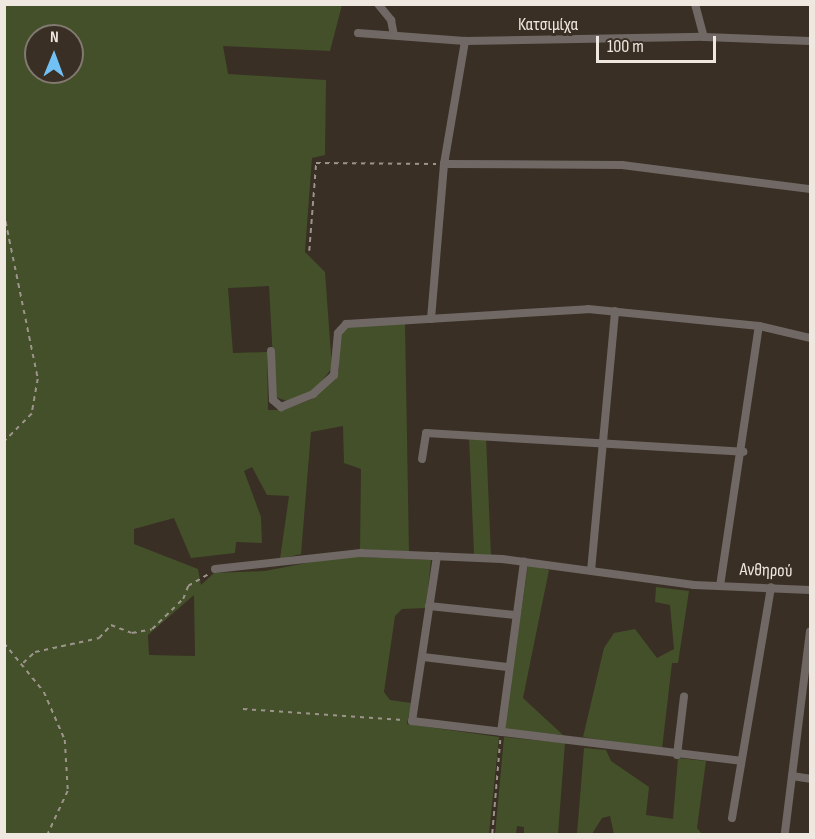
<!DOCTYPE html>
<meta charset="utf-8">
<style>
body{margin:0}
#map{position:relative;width:815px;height:839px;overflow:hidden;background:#392f24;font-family:"Sofia Sans Condensed",sans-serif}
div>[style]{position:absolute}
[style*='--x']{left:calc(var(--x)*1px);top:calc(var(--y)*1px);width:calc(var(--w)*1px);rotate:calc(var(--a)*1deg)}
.green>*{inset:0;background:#43502a}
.path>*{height:1.5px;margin-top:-0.75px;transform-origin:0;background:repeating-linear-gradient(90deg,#9d948b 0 4.5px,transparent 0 9px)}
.minor>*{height:8px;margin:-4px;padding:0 4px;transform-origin:4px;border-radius:4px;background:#706865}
span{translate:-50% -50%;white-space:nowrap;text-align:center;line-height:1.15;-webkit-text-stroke:6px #392f24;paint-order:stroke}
.street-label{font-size:18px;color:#efe8e1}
.frame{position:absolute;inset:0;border:6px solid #efe8e1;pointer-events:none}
.north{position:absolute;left:24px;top:24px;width:60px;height:60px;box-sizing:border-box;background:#392f24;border:2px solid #827970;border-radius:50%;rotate:1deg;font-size:16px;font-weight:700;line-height:24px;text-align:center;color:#efe8e1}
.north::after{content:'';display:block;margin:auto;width:21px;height:27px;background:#72c1f5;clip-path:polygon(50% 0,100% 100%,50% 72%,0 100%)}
.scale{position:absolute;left:596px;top:36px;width:120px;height:27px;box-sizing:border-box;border:3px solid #efe8e1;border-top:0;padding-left:8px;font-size:18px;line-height:21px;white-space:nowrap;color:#efe8e1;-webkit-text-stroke:4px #392f24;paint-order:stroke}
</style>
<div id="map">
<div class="green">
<div style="clip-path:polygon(evenodd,5px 5px,342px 5px,330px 51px,223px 46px,228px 74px,326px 80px,325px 155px,312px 158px,305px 252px,325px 272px,332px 368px,313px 392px,287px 401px,275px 397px,269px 286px,228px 288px,233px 353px,267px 352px,268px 410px,283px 410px,312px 399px,339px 371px,337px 327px,405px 323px,409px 552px,360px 549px,361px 469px,344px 463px,343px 426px,311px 432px,301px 554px,280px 559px,289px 496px,267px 495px,252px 467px,244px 471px,261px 517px,262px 543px,236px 542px,235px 553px,191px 558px,174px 518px,134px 529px,134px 544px,198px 569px,201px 585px,214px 573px,265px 571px,342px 556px,431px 560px,426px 608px,402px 609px,395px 616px,384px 692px,390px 700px,411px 703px,407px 724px,499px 737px,489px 834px,5px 834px,5px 5px,36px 36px,72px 36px,72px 72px,36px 72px,36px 36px,5px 5px,194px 595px,195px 656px,149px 655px,148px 635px,194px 595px)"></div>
<div style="clip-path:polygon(469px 437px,486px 437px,491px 555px,474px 554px)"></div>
<div style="clip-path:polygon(528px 565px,549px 570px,523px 698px,563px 735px,504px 729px)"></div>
<div style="clip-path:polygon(656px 587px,689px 591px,678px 663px,672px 663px,662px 749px,583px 737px,604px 648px,614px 633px,635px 629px,657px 658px,674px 649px,670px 605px,655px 602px)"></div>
<div style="clip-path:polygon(504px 737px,565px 743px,558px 834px,524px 834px,524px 827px,517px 826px,516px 834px,495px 834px)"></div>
<div style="clip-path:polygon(584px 748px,606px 750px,611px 761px,649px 787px,646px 815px,673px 819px,678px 758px,706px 761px,697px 828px,702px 834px,614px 834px,610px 816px,602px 818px,592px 834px,577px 834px)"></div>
</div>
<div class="path">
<div style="--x:4;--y:213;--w:169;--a:78.4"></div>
<div style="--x:38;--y:379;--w:36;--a:100"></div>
<div style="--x:32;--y:414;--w:40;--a:135"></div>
<div style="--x:309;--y:251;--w:88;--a:-85.5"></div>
<div style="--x:316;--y:163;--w:120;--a:0.5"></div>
<div style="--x:4;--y:643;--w:63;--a:50.8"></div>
<div style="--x:44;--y:692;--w:52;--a:66.4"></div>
<div style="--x:65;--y:740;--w:51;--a:86.6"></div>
<div style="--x:68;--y:791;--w:47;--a:114.9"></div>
<div style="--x:23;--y:663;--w:16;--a:-43"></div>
<div style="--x:35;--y:652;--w:66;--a:-12.3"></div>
<div style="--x:99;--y:638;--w:18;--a:-47"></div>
<div style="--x:111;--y:625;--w:22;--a:21"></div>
<div style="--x:132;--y:633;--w:20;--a:-11"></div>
<div style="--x:152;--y:629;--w:43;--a:-44.1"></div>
<div style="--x:183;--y:599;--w:14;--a:-69"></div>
<div style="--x:188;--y:586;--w:24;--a:-30"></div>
<div style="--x:243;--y:709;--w:160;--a:3.9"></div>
<div style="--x:492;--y:834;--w:94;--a:-85.1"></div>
</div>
<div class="minor">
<div style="--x:378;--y:4;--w:21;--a:51"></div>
<div style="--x:391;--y:20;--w:15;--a:79"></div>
<div style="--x:695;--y:4;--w:34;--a:75"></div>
<div style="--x:358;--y:33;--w:107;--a:4.3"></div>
<div style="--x:465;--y:41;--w:239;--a:-1"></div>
<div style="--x:704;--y:37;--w:106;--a:2.2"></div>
<div style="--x:444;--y:164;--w:178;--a:0.3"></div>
<div style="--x:622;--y:165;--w:190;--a:7.3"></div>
<div style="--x:431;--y:319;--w:156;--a:-85.2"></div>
<div style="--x:444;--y:164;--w:125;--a:-80.3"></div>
<div style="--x:271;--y:351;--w:49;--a:87.7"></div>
<div style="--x:273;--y:400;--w:11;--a:41"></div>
<div style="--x:281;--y:407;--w:35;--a:-22"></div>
<div style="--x:313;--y:394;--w:28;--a:-42"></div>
<div style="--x:334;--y:375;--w:42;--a:-84.6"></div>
<div style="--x:338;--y:333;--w:12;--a:-48"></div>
<div style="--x:346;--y:324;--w:242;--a:-3.5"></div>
<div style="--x:588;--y:309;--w:172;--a:5.7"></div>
<div style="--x:759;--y:326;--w:52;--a:13.2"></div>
<div style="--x:422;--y:459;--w:26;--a:-81"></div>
<div style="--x:426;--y:433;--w:318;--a:3.4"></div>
<div style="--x:437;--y:556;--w:167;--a:98.6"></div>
<div style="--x:412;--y:721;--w:331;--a:6.9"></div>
<div style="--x:215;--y:569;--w:147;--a:-6.3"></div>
<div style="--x:361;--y:553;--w:141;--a:2.4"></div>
<div style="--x:502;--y:559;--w:194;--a:7.7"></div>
<div style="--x:694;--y:585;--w:116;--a:2.5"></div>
<div style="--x:591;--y:571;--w:261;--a:-84.7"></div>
<div style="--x:720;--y:586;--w:263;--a:-81.5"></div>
<div style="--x:429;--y:606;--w:86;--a:6"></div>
<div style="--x:423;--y:657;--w:85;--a:6.8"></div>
<div style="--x:501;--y:732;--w:172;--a:-82.3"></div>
<div style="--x:677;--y:755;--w:59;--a:-83.2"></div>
<div style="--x:792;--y:776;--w:18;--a:9"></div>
<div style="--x:732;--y:818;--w:234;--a:-80.4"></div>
<div style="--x:785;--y:832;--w:202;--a:-82.9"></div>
</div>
<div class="street-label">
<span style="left:548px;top:25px">Κατσιμίχα</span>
<span style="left:766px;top:571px;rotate:2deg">Ανθηρού</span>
</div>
<div class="frame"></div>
<div class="north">N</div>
<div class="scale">100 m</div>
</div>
